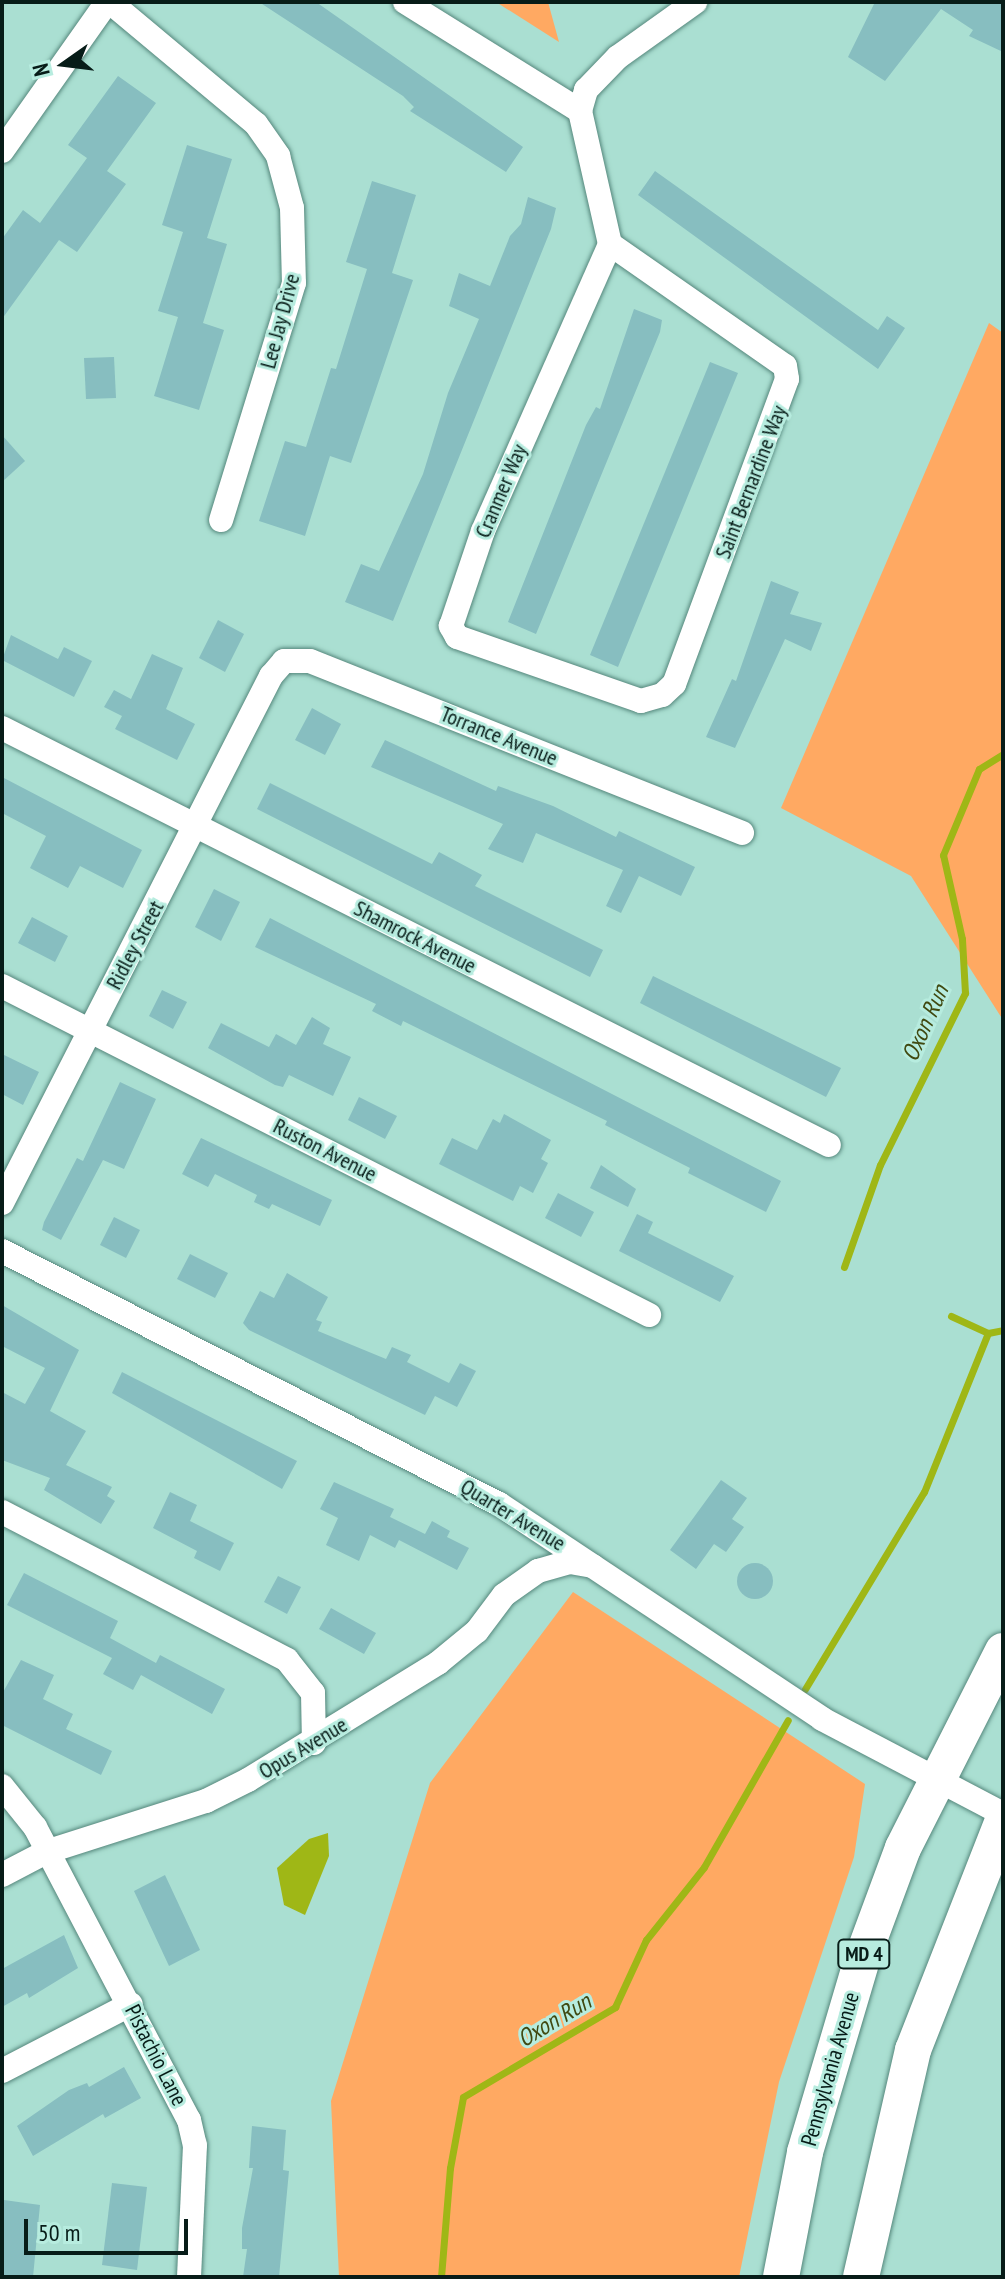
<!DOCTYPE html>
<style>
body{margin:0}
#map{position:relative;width:1005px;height:2279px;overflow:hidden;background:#aadfd2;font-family:"PT Sans Narrow",sans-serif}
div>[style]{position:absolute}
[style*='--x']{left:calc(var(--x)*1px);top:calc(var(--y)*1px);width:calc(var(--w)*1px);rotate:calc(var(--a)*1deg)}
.green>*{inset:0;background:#ffa962}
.water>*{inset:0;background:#9fb716}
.stream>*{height:7px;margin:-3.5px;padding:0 3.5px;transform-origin:3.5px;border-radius:3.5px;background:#9fb716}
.building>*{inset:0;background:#87bec0}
.round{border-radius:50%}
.roads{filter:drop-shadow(0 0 2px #55877c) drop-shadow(0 0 2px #55877c)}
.minor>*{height:24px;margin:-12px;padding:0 12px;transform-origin:12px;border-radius:12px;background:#fff}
.highway>*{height:36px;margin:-18px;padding:0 18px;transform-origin:18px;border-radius:18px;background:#fff}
span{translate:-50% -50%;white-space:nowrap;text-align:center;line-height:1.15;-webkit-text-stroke:6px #b7ecdf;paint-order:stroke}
.shield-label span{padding:2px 6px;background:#b7ecdf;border:2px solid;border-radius:6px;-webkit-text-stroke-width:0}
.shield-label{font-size:20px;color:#071c18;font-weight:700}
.street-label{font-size:22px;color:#071c18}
.water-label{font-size:24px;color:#404911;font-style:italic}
.frame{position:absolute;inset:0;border:4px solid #071c18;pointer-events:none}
.north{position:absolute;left:24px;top:24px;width:80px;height:80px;-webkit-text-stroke:6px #b7ecdf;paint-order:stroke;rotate:256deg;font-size:22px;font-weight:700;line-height:32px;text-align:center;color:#071c18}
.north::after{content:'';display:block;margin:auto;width:28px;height:36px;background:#071c18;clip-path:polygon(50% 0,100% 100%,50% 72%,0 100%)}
.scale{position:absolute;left:24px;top:2219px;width:164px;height:36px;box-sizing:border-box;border:4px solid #071c18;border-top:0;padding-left:10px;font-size:24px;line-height:28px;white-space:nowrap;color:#071c18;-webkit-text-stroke:6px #b7ecdf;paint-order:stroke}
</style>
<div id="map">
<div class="green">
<div style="clip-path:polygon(496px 2px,548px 2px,559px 42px)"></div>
<div style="clip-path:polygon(989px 323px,1003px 333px,1003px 1020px,911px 876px,781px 808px)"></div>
<div style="clip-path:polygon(573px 1592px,865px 1784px,854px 1857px,779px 2082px,739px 2277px,339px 2277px,331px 2101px,430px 1783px)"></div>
</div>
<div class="water">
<div style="clip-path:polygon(328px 1833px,329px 1856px,305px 1915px,284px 1905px,277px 1868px,309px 1839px)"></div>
</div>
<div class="stream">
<div style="--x:844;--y:1267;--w:108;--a:-70.6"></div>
<div style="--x:880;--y:1165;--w:192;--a:-63.7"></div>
<div style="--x:965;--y:993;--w:54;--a:-93.2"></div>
<div style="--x:962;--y:939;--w:86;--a:-102.7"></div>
<div style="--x:943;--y:855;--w:93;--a:-67.3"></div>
<div style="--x:979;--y:769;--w:28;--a:-32"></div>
<div style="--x:951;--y:1316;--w:41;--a:24.7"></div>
<div style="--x:805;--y:1689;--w:230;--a:-58.9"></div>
<div style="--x:924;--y:1492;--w:171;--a:-68.1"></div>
<div style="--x:988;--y:1333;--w:15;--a:-11"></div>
<div style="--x:441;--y:2277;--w:109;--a:-85.3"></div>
<div style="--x:450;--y:2168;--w:72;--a:-79.6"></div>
<div style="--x:463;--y:2097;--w:177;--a:-30.6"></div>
<div style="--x:615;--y:2007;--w:74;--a:-65.2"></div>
<div style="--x:646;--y:1940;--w:93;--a:-51.5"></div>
<div style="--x:704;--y:1867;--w:169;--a:-60.3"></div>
</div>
<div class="building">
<div style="clip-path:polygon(259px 2px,316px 2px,523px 147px,506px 172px,410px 111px,414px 107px,403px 96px)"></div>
<div style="clip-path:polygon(875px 2px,1003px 2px,1003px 52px,969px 36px,973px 30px,941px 9px,885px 81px,848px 57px)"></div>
<div style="clip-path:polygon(118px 76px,156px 103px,107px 171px,126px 184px,77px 252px,59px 240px,2px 319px,2px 239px,23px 210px,40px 223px,87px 158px,68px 145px)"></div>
<div style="clip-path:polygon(187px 145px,232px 159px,207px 238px,227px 244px,203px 323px,224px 330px,199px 410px,154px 396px,178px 317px,158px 311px,183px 232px,162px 225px)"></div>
<div style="clip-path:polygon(655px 171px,878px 330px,887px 316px,905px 328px,878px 369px,638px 195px)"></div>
<div style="clip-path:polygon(372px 181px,416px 195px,392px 273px,413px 280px,351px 463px,330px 456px,305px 536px,259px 521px,285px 441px,306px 447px,331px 368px,336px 369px,367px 269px,346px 262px)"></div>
<div style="clip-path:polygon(528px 197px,556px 208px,551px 229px,393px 621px,345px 602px,361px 564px,379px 571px,423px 474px,448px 393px,479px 319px,449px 306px,459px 273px,490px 286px,510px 236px,521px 224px)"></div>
<div style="clip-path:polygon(634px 309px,662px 320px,660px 332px,536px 634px,508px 622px,586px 425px,596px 407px,600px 409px)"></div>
<div style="clip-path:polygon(114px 357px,116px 398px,86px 399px,84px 358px)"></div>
<div style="clip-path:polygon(710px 362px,738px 373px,618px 667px,590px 655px)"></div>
<div style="clip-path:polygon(2px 435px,25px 461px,2px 482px)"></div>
<div style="clip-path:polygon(771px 581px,799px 592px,790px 614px,822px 623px,811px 651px,785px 639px,735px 748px,706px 737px,732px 679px,736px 681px)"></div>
<div style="clip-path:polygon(218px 620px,244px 634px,225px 672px,199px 658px)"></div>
<div style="clip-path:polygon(11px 635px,58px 659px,64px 647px,92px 661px,74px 697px,2px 660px)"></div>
<div style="clip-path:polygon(152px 654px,183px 668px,166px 709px,195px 724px,177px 760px,115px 729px,122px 716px,104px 707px,114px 690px,131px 699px)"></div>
<div style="clip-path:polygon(312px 708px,341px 724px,325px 755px,295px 740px)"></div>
<div style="clip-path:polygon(385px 740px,496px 791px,498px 786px,553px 806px,616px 837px,619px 831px,695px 867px,681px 896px,639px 876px,621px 913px,606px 906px,623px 870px,536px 833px,523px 863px,488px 849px,503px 824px,371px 767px)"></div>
<div style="clip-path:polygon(2px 777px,142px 850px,123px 888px,80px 866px,68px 888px,30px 868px,46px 836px,2px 813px)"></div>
<div style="clip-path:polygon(270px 783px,432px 864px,439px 852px,482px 875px,475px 886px,603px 950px,590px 977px,257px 809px)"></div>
<div style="clip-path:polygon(214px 889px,240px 902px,221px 941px,195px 927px)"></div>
<div style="clip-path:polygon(32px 917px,68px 936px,55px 962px,18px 943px)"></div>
<div style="clip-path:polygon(270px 918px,781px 1181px,766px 1212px,688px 1173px,690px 1168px,605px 1125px,607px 1121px,403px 1021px,401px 1026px,372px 1011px,376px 1004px,255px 947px)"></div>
<div style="clip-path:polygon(653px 976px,841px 1068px,826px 1097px,640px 1003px)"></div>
<div style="clip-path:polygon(162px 990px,187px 1002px,173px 1029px,149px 1016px)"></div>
<div style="clip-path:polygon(312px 1017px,330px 1028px,323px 1044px,351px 1057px,333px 1096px,289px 1075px,283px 1087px,275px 1085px,208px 1048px,221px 1023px,269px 1047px,276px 1034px,296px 1045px)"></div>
<div style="clip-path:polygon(2px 1054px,39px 1072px,23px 1105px,2px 1094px)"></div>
<div style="clip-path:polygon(120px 1082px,156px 1099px,124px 1169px,103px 1160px,61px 1240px,42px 1230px,44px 1222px,77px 1158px,83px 1161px)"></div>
<div style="clip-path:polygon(359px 1097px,397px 1116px,385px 1139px,348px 1120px)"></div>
<div style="clip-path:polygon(504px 1114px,551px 1140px,541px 1159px,548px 1163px,533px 1193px,520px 1186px,513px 1201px,439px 1164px,452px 1138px,477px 1150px,493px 1119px,500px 1123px)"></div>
<div style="clip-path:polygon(201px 1138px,332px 1200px,320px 1226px,272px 1204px,269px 1209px,254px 1202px,257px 1195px,215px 1174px,208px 1187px,182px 1174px)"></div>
<div style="clip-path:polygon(601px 1165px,636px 1189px,628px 1207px,590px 1188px)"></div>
<div style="clip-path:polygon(558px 1193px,594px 1212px,581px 1237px,545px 1218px)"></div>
<div style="clip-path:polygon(637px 1214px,653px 1222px,648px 1233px,734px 1276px,720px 1302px,619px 1251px)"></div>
<div style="clip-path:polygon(114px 1217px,140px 1230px,126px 1258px,100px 1245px)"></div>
<div style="clip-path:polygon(190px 1254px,228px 1273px,215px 1298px,177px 1279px)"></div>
<div style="clip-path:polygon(287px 1273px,328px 1297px,316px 1320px,322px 1322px,318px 1331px,386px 1359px,392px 1347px,411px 1355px,407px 1362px,449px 1383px,460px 1363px,476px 1371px,457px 1407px,435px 1396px,425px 1415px,249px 1330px,243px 1323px,260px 1291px,274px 1298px)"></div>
<div style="clip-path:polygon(2px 1305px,79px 1350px,50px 1411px,86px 1431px,66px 1465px,112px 1487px,107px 1496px,115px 1501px,101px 1524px,44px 1490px,50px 1478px,2px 1460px,2px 1392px,25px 1404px,45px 1368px,2px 1346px)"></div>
<div style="clip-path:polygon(122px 1372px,297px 1461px,282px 1489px,112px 1393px)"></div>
<div style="clip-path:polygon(721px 1480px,747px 1498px,732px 1519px,744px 1527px,726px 1552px,714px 1544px,696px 1569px,670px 1550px)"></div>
<div style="clip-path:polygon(334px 1482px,394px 1509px,390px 1517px,425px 1534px,432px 1521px,450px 1531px,447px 1537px,469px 1548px,457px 1570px,399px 1540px,395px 1548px,370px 1535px,359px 1561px,326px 1545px,338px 1518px,320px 1509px)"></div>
<div style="clip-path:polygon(170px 1492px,197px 1505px,190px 1521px,234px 1543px,220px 1571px,194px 1558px,197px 1551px,153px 1528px)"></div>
<div class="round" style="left:737px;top:1563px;width:36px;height:36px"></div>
<div style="clip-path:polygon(24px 1573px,118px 1621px,110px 1638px,156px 1663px,160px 1655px,225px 1689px,212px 1714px,141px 1675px,133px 1690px,103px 1674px,112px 1658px,7px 1605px)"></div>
<div style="clip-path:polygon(278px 1576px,301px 1587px,287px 1614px,264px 1602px)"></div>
<div style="clip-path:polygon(331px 1608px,376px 1633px,364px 1654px,319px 1629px)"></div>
<div style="clip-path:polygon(21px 1660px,54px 1675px,43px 1699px,73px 1714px,66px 1729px,112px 1751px,101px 1775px,2px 1725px,2px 1694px)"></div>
<div style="clip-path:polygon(165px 1875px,200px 1950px,169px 1966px,134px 1891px)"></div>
<div style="clip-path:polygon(64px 1935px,78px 1968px,29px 1998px,27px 1993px,2px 2007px,2px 1969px)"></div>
<div style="clip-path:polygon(124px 2067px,141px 2098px,105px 2118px,103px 2114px,33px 2156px,17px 2126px,69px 2090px,87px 2083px,89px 2087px)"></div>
<div style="clip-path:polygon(252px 2126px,286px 2130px,283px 2170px,289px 2171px,279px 2277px,243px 2277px,247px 2249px,242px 2249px,242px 2228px,253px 2168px,249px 2168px)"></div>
<div style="clip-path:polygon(112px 2183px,147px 2187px,137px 2270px,102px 2265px)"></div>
<div style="clip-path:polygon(4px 2200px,40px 2205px,33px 2277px,2px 2277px)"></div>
</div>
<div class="roads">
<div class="minor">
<div style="--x:110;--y:2;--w:190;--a:39.9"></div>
<div style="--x:256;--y:124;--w:39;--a:55"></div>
<div style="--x:278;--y:156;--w:54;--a:74.9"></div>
<div style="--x:292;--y:208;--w:75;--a:88.5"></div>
<div style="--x:294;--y:283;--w:248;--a:107.1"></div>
<div style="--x:405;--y:2;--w:206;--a:31.9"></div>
<div style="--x:580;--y:111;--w:136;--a:77.3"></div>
<div style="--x:580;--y:111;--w:22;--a:-74"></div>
<div style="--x:586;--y:90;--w:46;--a:-45.9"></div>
<div style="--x:618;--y:57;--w:95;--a:-35.5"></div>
<div style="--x:2;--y:151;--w:182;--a:-54.8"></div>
<div style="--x:610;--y:244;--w:213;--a:34.9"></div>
<div style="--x:785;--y:366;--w:13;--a:81"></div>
<div style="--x:787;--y:379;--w:325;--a:110.3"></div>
<div style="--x:674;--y:684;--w:16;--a:137"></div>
<div style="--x:662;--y:695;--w:22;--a:164"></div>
<div style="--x:641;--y:701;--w:195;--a:-160.8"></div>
<div style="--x:457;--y:637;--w:13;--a:-119"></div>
<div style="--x:451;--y:626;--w:100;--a:-71.4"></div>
<div style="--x:483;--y:531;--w:314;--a:-66.1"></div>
<div style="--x:2;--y:728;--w:926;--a:26.76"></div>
<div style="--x:2;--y:986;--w:726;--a:26.95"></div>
<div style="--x:2;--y:1203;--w:592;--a:-62.96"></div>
<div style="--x:271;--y:676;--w:20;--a:-49"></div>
<div style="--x:284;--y:661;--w:26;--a:0"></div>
<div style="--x:310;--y:661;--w:465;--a:21.7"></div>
<div style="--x:2;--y:1251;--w:558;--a:26.98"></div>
<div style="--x:499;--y:1504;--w:388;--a:33.6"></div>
<div style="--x:822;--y:1719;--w:204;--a:27.7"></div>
<div style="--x:2;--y:1512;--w:321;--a:27.4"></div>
<div style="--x:287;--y:1660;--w:42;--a:51.8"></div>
<div style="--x:313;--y:1693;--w:50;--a:88.9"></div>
<div style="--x:2;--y:1786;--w:53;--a:51.2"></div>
<div style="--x:35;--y:1827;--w:331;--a:62.3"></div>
<div style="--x:189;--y:2120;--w:26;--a:77"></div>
<div style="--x:195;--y:2145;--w:132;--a:92.6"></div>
<div style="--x:2;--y:1875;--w:50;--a:-27.6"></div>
<div style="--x:46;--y:1852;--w:168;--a:-17.7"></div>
<div style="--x:206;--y:1801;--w:47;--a:-26.6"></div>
<div style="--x:248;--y:1780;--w:223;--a:-31.6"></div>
<div style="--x:438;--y:1663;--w:50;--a:-39.4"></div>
<div style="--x:477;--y:1631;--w:45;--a:-53.1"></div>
<div style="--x:504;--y:1595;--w:42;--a:-35.2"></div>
<div style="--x:538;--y:1571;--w:33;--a:-16"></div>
<div style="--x:570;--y:1562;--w:23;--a:10"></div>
<div style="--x:2;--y:2071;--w:145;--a:-27.4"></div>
</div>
<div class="highway">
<div style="--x:781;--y:2277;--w:127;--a:-79.1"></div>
<div style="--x:805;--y:2152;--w:204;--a:-73.5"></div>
<div style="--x:863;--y:1956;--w:115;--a:-69.7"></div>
<div style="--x:903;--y:1848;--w:221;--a:-63.1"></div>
<div style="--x:861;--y:2277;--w:233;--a:-77.1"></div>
<div style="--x:913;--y:2050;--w:247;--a:-68.6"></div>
</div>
</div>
<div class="shield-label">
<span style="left:864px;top:1954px">MD 4</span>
</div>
<div class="street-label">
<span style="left:280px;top:321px;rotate:-75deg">Lee Jay Drive</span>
<span style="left:751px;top:482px;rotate:-69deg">Saint Bernardine Way</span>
<span style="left:501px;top:491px;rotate:-67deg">Cranmer Way</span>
<span style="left:499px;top:736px;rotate:22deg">Torrance Avenue</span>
<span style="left:415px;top:937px;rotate:27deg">Shamrock Avenue</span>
<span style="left:135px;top:945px;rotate:-62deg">Ridley Street</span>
<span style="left:325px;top:1150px;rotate:27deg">Ruston Avenue</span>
<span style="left:513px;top:1515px;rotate:31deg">Quarter Avenue</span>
<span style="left:303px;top:1748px;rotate:-31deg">Opus Avenue</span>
<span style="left:156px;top:2055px;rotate:63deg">Pistachio Lane</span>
<span style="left:830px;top:2069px;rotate:-74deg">Pennsylvania Avenue</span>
</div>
<div class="water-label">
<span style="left:925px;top:1023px;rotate:-66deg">Oxon Run</span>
<span style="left:554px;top:2020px;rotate:-31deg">Oxon Run</span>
</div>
<div class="frame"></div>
<div class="north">N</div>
<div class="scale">50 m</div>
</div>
